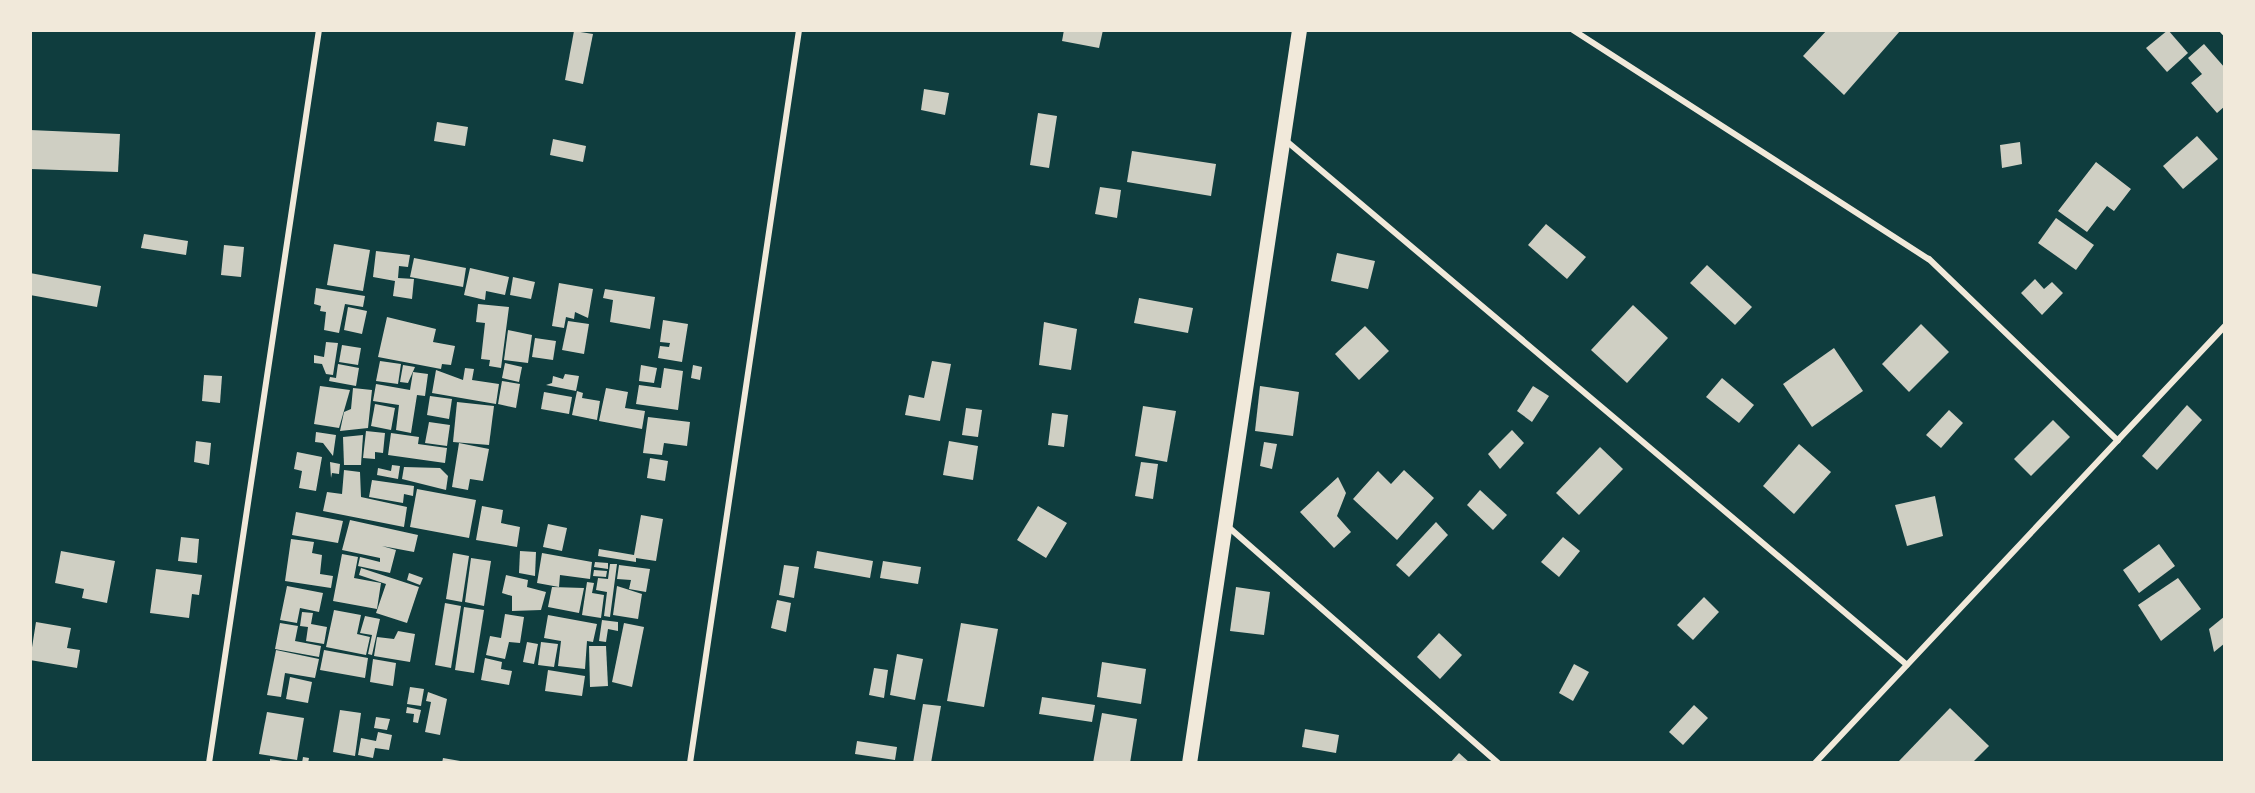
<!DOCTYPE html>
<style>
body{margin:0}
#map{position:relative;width:2255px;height:793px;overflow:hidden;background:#0f3d3e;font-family:Inter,sans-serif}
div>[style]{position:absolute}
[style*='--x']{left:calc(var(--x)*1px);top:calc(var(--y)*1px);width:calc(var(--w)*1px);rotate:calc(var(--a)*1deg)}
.building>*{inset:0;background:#cfcfc3}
.minor>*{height:6px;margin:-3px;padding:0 3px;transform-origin:3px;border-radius:3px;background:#f1e9da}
.primary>*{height:15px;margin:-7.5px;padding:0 7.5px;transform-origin:7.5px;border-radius:7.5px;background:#f1e9da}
span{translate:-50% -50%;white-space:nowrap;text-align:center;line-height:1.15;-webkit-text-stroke:5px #f1e9da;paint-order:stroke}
.frame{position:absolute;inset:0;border:32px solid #f1e9da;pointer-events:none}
</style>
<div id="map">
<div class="building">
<div style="clip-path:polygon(1064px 30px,1103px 30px,1099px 48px,1062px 41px)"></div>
<div style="clip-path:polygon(1827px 30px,1898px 30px,1900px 31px,1844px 95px,1803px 56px)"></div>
<div style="clip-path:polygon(2168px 30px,2188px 53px,2167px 72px,2146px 48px)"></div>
<div style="clip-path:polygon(574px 31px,593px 34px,583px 84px,565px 80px)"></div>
<div style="clip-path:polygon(2204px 44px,2225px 68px,2225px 106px,2217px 113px,2191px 83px,2202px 74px,2188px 58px)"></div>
<div style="clip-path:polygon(924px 89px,949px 93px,945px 115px,921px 110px)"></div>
<div style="clip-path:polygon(1038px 113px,1057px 116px,1049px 168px,1030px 165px)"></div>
<div style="clip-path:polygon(437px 122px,468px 127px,465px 146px,434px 141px)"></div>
<div style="clip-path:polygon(30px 130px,120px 134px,118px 172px,30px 169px)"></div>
<div style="clip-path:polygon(2197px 136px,2218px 159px,2183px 189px,2163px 166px)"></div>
<div style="clip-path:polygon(553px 139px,586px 146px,583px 162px,550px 155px)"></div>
<div style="clip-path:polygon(2020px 142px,2022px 164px,2002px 168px,2000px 145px)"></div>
<div style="clip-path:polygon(1132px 151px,1216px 164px,1211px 196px,1127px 182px)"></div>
<div style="clip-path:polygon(2096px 162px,2131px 189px,2114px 211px,2107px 206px,2087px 232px,2058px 211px)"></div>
<div style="clip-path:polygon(1100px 187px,1121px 190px,1117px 218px,1095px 214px)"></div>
<div style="clip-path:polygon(2056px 218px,2094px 245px,2076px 270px,2038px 243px)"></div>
<div style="clip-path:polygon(1546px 224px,1586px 257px,1567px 279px,1528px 245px)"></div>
<div style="clip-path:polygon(144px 234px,188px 241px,186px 255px,141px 248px)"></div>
<div style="clip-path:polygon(334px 244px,370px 250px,363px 291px,327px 285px)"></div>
<div style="clip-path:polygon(224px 245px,244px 247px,241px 277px,221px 275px)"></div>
<div style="clip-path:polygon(376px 251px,410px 255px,408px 267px,399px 266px,398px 278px,414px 279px,412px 299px,393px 296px,395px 281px,373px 277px)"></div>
<div style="clip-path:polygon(1337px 253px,1375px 261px,1368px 289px,1331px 281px)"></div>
<div style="clip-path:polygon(414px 258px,466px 268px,463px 287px,410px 277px)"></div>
<div style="clip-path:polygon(1707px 265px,1752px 307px,1735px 325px,1690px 283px)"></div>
<div style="clip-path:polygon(470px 268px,509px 277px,505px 295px,486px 291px,485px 300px,464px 295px)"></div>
<div style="clip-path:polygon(30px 273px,101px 286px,97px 307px,30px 295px)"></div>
<div style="clip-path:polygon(513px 277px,535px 282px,531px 299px,510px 295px)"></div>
<div style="clip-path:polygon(2035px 279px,2044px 289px,2052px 282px,2063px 293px,2042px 315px,2021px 293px)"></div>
<div style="clip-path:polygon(559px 283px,593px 289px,588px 318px,575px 312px,574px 319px,566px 317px,564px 328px,552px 326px)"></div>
<div style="clip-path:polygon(316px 288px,365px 296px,363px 307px,345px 304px,339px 333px,324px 330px,326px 312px,320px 311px,321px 306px,314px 304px)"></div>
<div style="clip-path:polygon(605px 289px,655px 297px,650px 329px,610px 322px,613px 300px,603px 298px)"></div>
<div style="clip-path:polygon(1139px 298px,1193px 308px,1188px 333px,1134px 323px)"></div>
<div style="clip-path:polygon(478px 304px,509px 307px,501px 368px,489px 366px,490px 360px,481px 359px,485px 323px,476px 322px)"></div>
<div style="clip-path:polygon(1633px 305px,1668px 338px,1627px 383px,1591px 350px)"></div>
<div style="clip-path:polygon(348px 307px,367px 311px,362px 334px,344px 330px)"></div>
<div style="clip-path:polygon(387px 317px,436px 329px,433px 342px,455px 346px,451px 365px,442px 364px,441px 369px,378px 357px)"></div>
<div style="clip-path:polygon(663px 320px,688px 324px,682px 362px,658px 358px,660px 346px,669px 347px,670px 343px,660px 342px)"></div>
<div style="clip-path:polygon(568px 321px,589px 324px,584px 354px,562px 350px)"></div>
<div style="clip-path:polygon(1044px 322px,1077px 329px,1071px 370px,1039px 365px)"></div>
<div style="clip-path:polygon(1921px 324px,1949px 352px,1909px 392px,1882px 364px)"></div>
<div style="clip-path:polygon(1365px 326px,1389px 351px,1359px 380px,1335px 354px)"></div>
<div style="clip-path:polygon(508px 330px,532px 335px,528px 363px,504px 360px)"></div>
<div style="clip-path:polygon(535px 338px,556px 341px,553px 360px,532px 357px)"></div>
<div style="clip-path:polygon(326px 342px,338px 343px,333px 375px,326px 374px,322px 364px,314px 363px,314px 355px,324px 357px)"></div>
<div style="clip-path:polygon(342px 345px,361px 348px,358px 365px,339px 362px)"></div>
<div style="clip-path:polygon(1834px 348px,1863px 391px,1812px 427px,1783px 384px)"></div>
<div style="clip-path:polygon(380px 361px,401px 364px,398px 384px,376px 381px)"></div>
<div style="clip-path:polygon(932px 361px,951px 364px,940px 421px,905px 415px,909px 395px,924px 398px)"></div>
<div style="clip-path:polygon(505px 363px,522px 367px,519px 382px,502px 378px)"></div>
<div style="clip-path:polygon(338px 364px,359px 368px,356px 386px,329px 381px,330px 377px,336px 378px)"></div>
<div style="clip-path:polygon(403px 365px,415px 367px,408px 383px,400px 382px)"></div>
<div style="clip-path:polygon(641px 365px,657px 368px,654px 383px,639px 381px)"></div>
<div style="clip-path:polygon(693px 365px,702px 367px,700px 380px,691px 378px)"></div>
<div style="clip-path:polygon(465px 368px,474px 369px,472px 380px,499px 384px,496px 404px,432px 393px,436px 370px,463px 380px)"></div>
<div style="clip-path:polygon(664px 368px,683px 371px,678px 410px,636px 404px,639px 385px,661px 388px)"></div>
<div style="clip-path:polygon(413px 372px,428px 374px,425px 396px,417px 395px,411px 433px,396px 430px,399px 405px,373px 401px,376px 384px,410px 390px)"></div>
<div style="clip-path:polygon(565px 374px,579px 376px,576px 391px,546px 385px,552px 383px,553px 376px,563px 379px)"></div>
<div style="clip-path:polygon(204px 375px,222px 376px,220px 403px,202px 401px)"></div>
<div style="clip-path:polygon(1722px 378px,1754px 405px,1739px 423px,1706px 397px)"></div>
<div style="clip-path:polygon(502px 381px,520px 384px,516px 408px,498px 404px)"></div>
<div style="clip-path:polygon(320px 386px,350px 390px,339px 428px,314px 424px)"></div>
<div style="clip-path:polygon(1260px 386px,1299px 392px,1293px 436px,1255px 431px)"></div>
<div style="clip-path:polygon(1533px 386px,1549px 396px,1532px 422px,1517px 411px)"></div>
<div style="clip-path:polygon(353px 388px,372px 390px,368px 428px,340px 431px,344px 412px,351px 409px)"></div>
<div style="clip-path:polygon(606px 388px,628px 392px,625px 408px,645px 411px,642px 429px,599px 421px)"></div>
<div style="clip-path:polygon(577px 391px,583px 393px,582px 398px,600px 401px,597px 420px,572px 415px)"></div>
<div style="clip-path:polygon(544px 392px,572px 397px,569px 414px,541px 409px)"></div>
<div style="clip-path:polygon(430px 396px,452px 399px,449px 419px,427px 415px)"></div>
<div style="clip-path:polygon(457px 402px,494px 406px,489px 445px,453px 442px)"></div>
<div style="clip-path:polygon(375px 404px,395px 408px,391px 430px,371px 426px)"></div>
<div style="clip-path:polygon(2187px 405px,2202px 420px,2157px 470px,2142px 456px)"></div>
<div style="clip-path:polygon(1143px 406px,1176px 411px,1167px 462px,1135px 456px)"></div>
<div style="clip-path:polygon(966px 408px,982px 410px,978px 437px,962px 435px)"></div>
<div style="clip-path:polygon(1949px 410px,1963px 423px,1941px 448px,1926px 435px)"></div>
<div style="clip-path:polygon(1052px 413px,1068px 415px,1064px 447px,1048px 445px)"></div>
<div style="clip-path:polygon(648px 417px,690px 422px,687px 446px,664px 443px,662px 455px,643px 453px)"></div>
<div style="clip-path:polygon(2053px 420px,2070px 437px,2031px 476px,2014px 459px)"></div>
<div style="clip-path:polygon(429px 422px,450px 425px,447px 446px,425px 443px)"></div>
<div style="clip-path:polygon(1512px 430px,1524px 443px,1500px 469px,1488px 454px)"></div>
<div style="clip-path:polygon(366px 431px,385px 433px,383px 453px,375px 452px,375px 459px,363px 458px)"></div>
<div style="clip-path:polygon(316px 432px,336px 435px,333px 456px,323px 443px,315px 442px)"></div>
<div style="clip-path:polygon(391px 433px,419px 437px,418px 444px,447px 448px,445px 463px,388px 455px)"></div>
<div style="clip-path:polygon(363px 435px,361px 465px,344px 465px,343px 437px)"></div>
<div style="clip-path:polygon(196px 441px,211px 443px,209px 465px,194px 462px)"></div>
<div style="clip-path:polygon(949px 441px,978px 446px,973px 480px,943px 475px)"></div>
<div style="clip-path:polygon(1264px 442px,1277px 444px,1272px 469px,1260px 466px)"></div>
<div style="clip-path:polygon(459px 443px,489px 449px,483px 481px,470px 479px,468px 490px,452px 487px)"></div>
<div style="clip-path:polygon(1799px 444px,1831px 472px,1794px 514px,1763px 486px)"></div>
<div style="clip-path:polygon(1600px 447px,1623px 469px,1579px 515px,1556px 493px)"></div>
<div style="clip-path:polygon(297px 452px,322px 457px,316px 491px,299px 488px,302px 471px,294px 469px)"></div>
<div style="clip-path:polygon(650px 458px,668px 461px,665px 481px,647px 478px)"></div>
<div style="clip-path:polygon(330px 462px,340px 464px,339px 474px,332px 473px,331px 478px)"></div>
<div style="clip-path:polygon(1141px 462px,1158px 464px,1153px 499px,1135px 496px)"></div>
<div style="clip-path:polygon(392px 465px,400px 466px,398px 479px,377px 475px,378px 468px,391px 471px)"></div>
<div style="clip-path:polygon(404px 467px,440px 468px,448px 476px,446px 490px,402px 479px)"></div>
<div style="clip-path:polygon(344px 470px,360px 472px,361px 497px,407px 507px,404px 527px,323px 511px,327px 492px,342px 494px)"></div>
<div style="clip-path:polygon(1404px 470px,1434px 498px,1397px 540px,1353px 499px,1378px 471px,1391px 484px)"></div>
<div style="clip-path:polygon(1338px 477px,1346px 493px,1337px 516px,1351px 532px,1334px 548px,1300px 512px)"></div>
<div style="clip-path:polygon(372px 480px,414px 486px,413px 496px,404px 494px,403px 503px,369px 497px)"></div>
<div style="clip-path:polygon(417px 489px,476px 500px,469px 538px,410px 527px)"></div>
<div style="clip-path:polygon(1480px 490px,1507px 515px,1493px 530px,1467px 505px)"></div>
<div style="clip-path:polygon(1935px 496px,1943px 536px,1907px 546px,1895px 505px)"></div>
<div style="clip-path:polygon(482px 506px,503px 510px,501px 523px,520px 527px,517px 547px,476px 540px)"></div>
<div style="clip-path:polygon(1038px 506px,1067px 523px,1046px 558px,1017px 540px)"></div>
<div style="clip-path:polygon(296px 512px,343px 521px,338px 543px,292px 535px)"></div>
<div style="clip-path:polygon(641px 515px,663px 519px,656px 561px,636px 558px,636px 562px,598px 556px,599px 549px,634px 555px)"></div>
<div style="clip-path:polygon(350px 520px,418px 535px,414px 552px,382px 546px,396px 550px,390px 573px,358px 566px,360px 557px,380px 562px,380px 558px,342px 550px)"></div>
<div style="clip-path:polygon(1436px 522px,1448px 535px,1409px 577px,1396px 565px)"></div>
<div style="clip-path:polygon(548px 524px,567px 528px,562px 551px,543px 547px)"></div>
<div style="clip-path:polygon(181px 537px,199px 539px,197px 563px,178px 561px)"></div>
<div style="clip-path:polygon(1563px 537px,1580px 551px,1559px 577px,1541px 562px)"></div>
<div style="clip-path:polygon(291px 539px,314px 542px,312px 553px,322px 555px,320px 574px,333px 576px,331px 588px,285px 581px)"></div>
<div style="clip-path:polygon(2159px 544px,2175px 566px,2139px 593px,2123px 570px)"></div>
<div style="clip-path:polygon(61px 551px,115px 561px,107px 603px,82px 598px,84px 589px,55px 583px)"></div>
<div style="clip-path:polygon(520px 551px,536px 552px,535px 576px,519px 573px)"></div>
<div style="clip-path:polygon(817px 551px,873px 561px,870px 578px,814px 568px)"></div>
<div style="clip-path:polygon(453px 553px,469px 556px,462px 602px,446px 599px)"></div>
<div style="clip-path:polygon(542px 553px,592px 562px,590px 579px,560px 575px,559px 587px,537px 583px)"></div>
<div style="clip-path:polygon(342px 554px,358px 557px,354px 578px,381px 583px,377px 609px,333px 601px)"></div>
<div style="clip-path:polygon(471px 558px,491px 561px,484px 606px,465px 602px)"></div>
<div style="clip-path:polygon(883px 561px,921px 567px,918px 584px,880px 578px)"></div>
<div style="clip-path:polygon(595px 562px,608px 563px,608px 569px,594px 567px)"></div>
<div style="clip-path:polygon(610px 564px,617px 564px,610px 617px,604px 616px,607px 592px,596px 590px,598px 578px,608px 579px)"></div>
<div style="clip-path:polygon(619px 565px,650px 569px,646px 592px,629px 589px,631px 580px,617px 579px)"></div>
<div style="clip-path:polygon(784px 565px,799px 567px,794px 598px,779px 595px)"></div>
<div style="clip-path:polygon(361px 568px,419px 587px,407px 623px,376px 613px,386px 584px,359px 575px)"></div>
<div style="clip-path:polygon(156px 569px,202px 575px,199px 595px,192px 594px,189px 618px,150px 613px)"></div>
<div style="clip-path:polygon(594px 570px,607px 571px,606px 577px,593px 576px)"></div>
<div style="clip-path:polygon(409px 573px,423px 578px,420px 585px,407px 580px)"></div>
<div style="clip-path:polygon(506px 575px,528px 580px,527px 587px,546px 592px,541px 610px,512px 611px,512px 596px,502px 593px)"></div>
<div style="clip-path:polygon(2178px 578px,2201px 609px,2161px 641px,2138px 605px)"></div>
<div style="clip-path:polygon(587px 582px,594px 583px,592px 593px,604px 595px,601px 618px,582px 615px)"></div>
<div style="clip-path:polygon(287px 586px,323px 593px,319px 612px,300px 608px,297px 623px,280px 620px)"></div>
<div style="clip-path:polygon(617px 586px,642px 594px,638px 619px,613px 615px)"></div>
<div style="clip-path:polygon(552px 587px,584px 588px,579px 613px,548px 607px)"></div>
<div style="clip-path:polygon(1236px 587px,1270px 592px,1264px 635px,1230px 631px)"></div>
<div style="clip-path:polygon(1704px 597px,1719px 612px,1693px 640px,1677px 625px)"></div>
<div style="clip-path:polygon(777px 600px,791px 603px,786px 632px,771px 628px)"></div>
<div style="clip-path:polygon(445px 603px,461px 606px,451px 668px,435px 665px)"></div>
<div style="clip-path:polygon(464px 607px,484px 610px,474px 673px,455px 670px)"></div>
<div style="clip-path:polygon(334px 610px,361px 615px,357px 634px,370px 637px,366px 655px,326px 647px)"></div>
<div style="clip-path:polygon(302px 612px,313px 613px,311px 624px,327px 627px,324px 644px,306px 641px,308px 627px,300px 626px)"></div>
<div style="clip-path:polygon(505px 614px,524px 617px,520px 643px,509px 642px,505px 659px,486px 655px,490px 636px,501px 638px)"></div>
<div style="clip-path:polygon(548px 615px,597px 624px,593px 642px,587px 641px,585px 669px,558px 666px,561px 641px,544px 638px)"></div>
<div style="clip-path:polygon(365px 616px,380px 619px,372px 655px,368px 654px,372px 635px,360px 633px)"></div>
<div style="clip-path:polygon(2225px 616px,2225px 643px,2214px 652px,2209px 629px)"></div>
<div style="clip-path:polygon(602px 620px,618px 622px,618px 631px,608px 629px,606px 642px,599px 641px)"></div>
<div style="clip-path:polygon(36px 622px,71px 628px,67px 648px,80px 650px,77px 668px,30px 660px)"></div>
<div style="clip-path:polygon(280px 623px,298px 626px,295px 641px,321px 646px,319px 657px,275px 649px)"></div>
<div style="clip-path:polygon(624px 623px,644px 627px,632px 687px,612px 682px)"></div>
<div style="clip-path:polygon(961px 623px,998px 629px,984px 707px,947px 701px)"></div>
<div style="clip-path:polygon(398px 631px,415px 634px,410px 662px,374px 656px,377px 637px,394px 639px)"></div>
<div style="clip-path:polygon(1439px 633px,1462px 655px,1440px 679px,1417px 657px)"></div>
<div style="clip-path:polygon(527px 642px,538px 644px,534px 664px,523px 662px)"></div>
<div style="clip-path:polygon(541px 642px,558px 644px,554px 667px,538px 665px)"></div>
<div style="clip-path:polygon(589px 646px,606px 646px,608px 686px,590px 687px)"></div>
<div style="clip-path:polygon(276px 650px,319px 659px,315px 678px,285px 673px,281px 697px,267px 695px)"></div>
<div style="clip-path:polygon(324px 650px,368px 658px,365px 678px,320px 670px)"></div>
<div style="clip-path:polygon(897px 654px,923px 659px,915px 700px,890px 695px)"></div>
<div style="clip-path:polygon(485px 658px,502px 662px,501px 669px,512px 671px,509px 685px,481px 680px)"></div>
<div style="clip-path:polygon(373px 659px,396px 663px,393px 686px,370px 682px)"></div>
<div style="clip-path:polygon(1102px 662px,1146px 669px,1141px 704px,1097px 697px)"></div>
<div style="clip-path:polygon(1574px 664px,1589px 672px,1573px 701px,1559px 693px)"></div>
<div style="clip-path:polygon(874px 668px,888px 670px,884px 698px,869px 695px)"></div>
<div style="clip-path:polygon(548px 670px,585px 676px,582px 696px,545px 691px)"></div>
<div style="clip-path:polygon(290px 677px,312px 682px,308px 703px,286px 699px)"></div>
<div style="clip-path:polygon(410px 687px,424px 689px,421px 706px,407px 704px)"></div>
<div style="clip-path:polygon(428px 692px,447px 699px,440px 735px,425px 732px,431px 702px,426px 701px)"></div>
<div style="clip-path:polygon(1042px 697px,1095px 705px,1092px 722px,1039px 714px)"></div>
<div style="clip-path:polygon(923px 704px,941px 706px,931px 763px,913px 763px)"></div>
<div style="clip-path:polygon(1694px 705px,1708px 718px,1683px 745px,1669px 732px)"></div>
<div style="clip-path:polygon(407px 707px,421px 710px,418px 723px,413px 722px,414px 714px,406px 713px)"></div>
<div style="clip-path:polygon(1950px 708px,1989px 746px,1972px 763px,1901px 763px,1899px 761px)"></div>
<div style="clip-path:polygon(340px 710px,361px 713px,355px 756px,333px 752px)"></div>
<div style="clip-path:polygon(267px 712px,304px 718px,297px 760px,259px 754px)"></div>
<div style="clip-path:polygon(1102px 713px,1137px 719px,1130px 763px,1093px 763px)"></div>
<div style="clip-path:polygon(376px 717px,390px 719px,387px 730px,374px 728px)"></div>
<div style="clip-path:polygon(1305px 729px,1339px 735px,1336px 753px,1302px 747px)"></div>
<div style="clip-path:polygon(378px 732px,392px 735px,389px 750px,375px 748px,373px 758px,358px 755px,361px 738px,376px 741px)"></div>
<div style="clip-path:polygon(857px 741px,897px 747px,895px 760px,855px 754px)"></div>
<div style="clip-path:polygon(1459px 753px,1470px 763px,1450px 763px)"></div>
<div style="clip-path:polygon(303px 757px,309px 758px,308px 763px,302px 763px)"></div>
<div style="clip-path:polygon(443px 758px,466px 762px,466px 763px,442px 763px)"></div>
<div style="clip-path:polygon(270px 759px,289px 762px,289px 763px,270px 763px)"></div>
</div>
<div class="minor">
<div style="--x:1573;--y:30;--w:423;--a:32.8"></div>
<div style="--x:1929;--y:259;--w:262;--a:43.9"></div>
<div style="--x:2222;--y:30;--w:4;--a:45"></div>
<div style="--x:1284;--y:139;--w:815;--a:40.17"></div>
<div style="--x:1225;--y:524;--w:363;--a:41.2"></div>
<div style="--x:209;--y:763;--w:741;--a:-81.47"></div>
<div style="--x:690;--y:763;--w:741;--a:-81.54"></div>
<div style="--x:1815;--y:763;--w:599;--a:-46.83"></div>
</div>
<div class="primary">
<div style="--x:1189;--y:763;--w:741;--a:-81.47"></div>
</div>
<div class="frame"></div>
</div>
